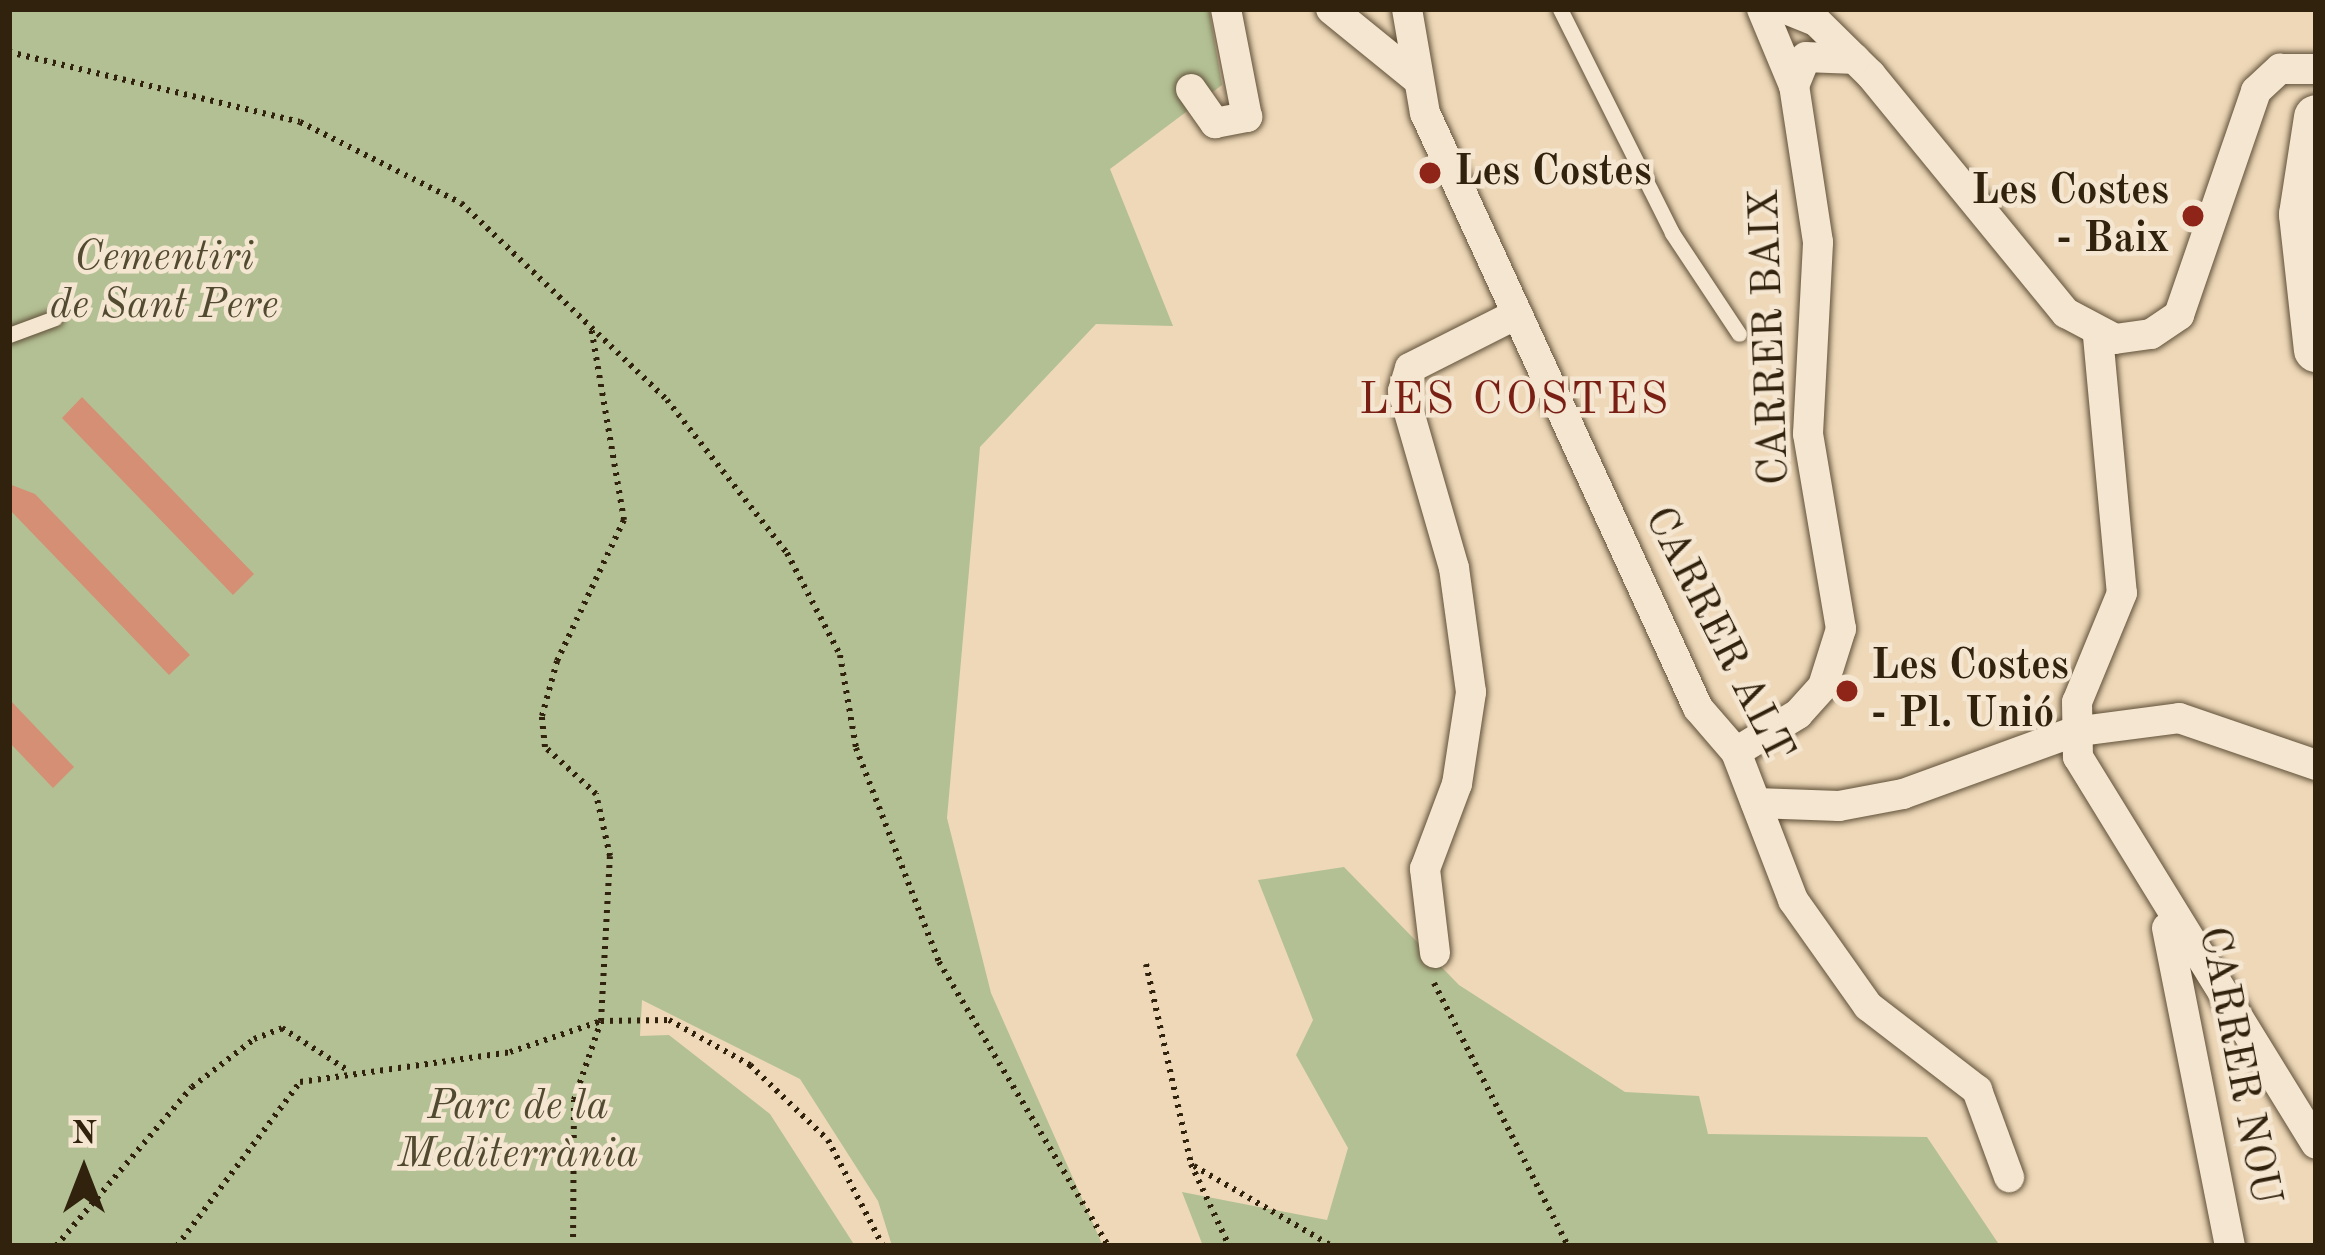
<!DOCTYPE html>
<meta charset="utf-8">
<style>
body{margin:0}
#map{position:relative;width:2325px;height:1255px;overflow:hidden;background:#eed8b8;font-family:"Old Standard TT",serif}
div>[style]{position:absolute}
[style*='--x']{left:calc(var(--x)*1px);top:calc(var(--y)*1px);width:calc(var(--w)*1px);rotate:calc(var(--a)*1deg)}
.green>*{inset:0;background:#b3c094}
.building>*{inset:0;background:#d48f75}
.path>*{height:6px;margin-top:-3px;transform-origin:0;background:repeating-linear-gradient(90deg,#31220e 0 3px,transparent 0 9px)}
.roads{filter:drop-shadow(0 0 3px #605038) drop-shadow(0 0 3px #605038)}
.lane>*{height:15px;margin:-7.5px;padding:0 7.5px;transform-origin:7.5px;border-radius:7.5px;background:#f4e6d1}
.street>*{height:30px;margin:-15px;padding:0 15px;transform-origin:15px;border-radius:15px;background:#f4e6d1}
.secondary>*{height:45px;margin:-22.5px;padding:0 22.5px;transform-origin:22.5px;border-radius:22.5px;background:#f4e6d1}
.dots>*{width:33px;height:33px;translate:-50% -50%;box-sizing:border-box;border:6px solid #f4e6d1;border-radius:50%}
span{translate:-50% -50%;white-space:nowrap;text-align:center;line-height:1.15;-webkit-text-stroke:9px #f4e6d1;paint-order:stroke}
.poi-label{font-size:42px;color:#31220e;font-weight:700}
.left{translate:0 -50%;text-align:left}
.right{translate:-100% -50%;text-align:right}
.park-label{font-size:42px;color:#524a30;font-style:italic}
.street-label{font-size:42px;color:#31220e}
.neighbourhood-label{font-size:45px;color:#7a1f14;letter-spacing:3px}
.frame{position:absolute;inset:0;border:12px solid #31220e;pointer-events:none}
.north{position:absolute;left:24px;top:1111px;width:120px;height:120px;-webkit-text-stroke:9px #f4e6d1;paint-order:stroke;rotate:0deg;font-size:33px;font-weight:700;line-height:48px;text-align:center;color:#31220e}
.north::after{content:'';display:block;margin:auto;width:42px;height:54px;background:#31220e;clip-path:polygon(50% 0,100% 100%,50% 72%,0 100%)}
</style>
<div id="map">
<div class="green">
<div style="clip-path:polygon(9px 9px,1209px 9px,1222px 85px,1110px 169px,1173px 326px,1096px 324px,980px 447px,947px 818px,991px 993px,1103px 1246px,892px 1246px,878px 1201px,800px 1079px,642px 1000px,640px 1036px,669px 1035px,770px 1114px,855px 1246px,9px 1246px)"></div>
<div style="clip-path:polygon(1344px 867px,1459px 985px,1625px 1092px,1699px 1096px,1708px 1134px,1927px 1137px,2000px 1246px,1203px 1246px,1182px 1192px,1327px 1220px,1348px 1148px,1296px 1055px,1313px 1020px,1258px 880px)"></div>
</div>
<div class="building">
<div style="clip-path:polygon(82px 397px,254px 574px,233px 595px,62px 418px)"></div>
<div style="clip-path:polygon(9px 484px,35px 494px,190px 655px,169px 675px,9px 509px)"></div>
<div style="clip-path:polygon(9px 699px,74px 767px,53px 788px,9px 742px)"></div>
</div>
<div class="path">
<div style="--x:9;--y:52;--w:299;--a:13.5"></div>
<div style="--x:300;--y:122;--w:180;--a:26.7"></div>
<div style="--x:461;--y:203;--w:285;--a:43.7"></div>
<div style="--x:667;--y:400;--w:194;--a:51.9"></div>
<div style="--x:787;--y:553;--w:115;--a:62.5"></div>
<div style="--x:840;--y:655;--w:94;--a:80.2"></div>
<div style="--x:856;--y:748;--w:230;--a:68.8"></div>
<div style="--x:939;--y:962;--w:330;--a:59.2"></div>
<div style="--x:1146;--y:964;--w:205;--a:77.3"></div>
<div style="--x:1191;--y:1164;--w:90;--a:65.1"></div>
<div style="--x:1434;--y:983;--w:295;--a:63"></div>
<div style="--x:1194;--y:1166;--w:160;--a:30.1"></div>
<div style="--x:56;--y:1246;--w:209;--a:-49.5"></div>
<div style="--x:192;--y:1087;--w:78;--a:-37.7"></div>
<div style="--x:254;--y:1039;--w:30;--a:-21"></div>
<div style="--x:282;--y:1028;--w:80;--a:32.7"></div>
<div style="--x:177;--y:1246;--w:205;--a:-53.1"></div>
<div style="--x:300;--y:1082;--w:212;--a:-8.1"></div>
<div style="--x:510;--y:1052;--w:96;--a:-18.8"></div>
<div style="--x:601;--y:1021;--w:68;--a:-0.8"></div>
<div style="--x:669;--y:1020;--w:93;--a:29.1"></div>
<div style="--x:750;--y:1065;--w:108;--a:43.9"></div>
<div style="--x:828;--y:1140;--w:119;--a:62.6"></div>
<div style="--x:573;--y:1246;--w:146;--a:-89.6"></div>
<div style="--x:574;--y:1100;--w:83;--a:-71.1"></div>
<div style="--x:601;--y:1021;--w:165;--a:-86.9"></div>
<div style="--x:610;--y:856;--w:64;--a:-102.7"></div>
<div style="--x:596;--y:794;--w:69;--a:-137.3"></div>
<div style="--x:545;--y:747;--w:31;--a:-96"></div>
<div style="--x:542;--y:716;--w:57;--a:-74.7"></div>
<div style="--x:557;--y:661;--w:156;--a:-64.6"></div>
<div style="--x:624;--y:520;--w:196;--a:-99.7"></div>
</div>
<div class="roads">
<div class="lane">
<div style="--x:1560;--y:9;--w:250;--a:63.4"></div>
<div style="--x:1672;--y:233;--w:121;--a:56.4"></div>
<div style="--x:9;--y:335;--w:49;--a:-20.3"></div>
</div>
<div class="street">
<div style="--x:1331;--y:9;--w:109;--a:39.1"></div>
<div style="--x:1407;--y:9;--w:106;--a:80.2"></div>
<div style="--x:1425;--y:113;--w:655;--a:65.35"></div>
<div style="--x:1698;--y:708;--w:58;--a:49.2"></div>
<div style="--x:1736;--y:752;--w:159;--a:68.9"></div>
<div style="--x:1793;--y:900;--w:130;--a:54.7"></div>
<div style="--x:1868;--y:1006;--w:138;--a:37.6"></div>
<div style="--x:1977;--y:1090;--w:93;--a:69.8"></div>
<div style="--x:1786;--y:9;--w:32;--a:22"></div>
<div style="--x:1816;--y:21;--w:77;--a:44.5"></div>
<div style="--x:1871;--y:75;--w:308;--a:50.7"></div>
<div style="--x:2066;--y:313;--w:55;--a:28"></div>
<div style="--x:2115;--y:339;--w:36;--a:-8"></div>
<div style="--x:2151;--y:334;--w:34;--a:-34"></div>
<div style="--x:2179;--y:315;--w:237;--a:-71"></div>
<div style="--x:2256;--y:91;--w:33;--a:-43"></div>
<div style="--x:2280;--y:69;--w:36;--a:0"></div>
<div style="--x:1794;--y:86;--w:31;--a:-68"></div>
<div style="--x:1806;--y:57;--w:49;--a:2.3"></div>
<div style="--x:1191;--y:89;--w:42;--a:54.8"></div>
<div style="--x:1215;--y:123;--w:33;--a:-11"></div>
<div style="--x:1247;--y:117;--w:110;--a:-101"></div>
<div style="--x:2098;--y:336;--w:258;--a:84.7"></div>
<div style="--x:2122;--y:593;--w:118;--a:112.4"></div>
<div style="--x:2077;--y:702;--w:55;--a:89"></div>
<div style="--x:2078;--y:757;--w:454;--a:58.4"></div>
<div style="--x:1736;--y:752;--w:73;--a:-31.5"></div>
<div style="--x:1798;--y:714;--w:38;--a:-48"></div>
<div style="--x:1823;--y:686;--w:60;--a:-72.5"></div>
<div style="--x:1841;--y:629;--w:198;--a:-99.6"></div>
<div style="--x:1808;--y:434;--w:192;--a:-87"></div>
<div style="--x:1818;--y:242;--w:158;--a:-98.7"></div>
<div style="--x:1794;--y:86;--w:83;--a:-112.6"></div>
<div style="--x:1756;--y:803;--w:83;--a:2.1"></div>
<div style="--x:1839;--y:806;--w:65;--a:-10.6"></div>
<div style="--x:1903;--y:794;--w:181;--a:-20"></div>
<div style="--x:2073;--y:732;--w:107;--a:-7.5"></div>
<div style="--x:2179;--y:718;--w:145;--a:18.9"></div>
<div style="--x:2167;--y:928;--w:324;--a:78.8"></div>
<div style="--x:1435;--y:953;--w:85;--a:-96.8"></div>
<div style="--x:1425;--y:869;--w:91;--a:-69.4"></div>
<div style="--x:1457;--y:784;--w:93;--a:-81.3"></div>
<div style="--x:1471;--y:692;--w:125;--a:-97.8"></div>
<div style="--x:1454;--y:568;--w:184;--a:-106.1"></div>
<div style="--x:1403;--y:391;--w:24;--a:-73"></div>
<div style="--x:1410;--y:368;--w:120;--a:-26.8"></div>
</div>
<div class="secondary">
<div style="--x:2316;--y:117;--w:98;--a:98.8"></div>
<div style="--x:2301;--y:214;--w:136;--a:83.7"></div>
</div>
</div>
<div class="dots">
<div style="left:1430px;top:173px;background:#8f2418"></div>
<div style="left:2193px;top:216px;background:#8f2418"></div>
<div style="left:1847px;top:691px;background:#8f2418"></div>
</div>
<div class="poi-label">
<span class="left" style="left:1454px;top:173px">Les Costes</span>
<span class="right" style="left:2169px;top:216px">Les Costes<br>- Baix</span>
<span class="left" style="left:1871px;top:691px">Les Costes<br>- Pl. Unió</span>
</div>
<div class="park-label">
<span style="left:164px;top:282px">Cementiri<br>de Sant Pere</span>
<span style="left:518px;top:1131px">Parc de la<br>Mediterrània</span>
</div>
<div class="street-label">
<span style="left:1771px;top:337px;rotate:-92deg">CARRER BAIX</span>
<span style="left:1718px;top:635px;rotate:63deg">CARRER ALT</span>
<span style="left:2238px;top:1066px;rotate:79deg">CARRER NOU</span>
</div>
<div class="neighbourhood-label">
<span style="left:1515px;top:402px">LES COSTES</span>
</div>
<div class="frame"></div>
<div class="north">N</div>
</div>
